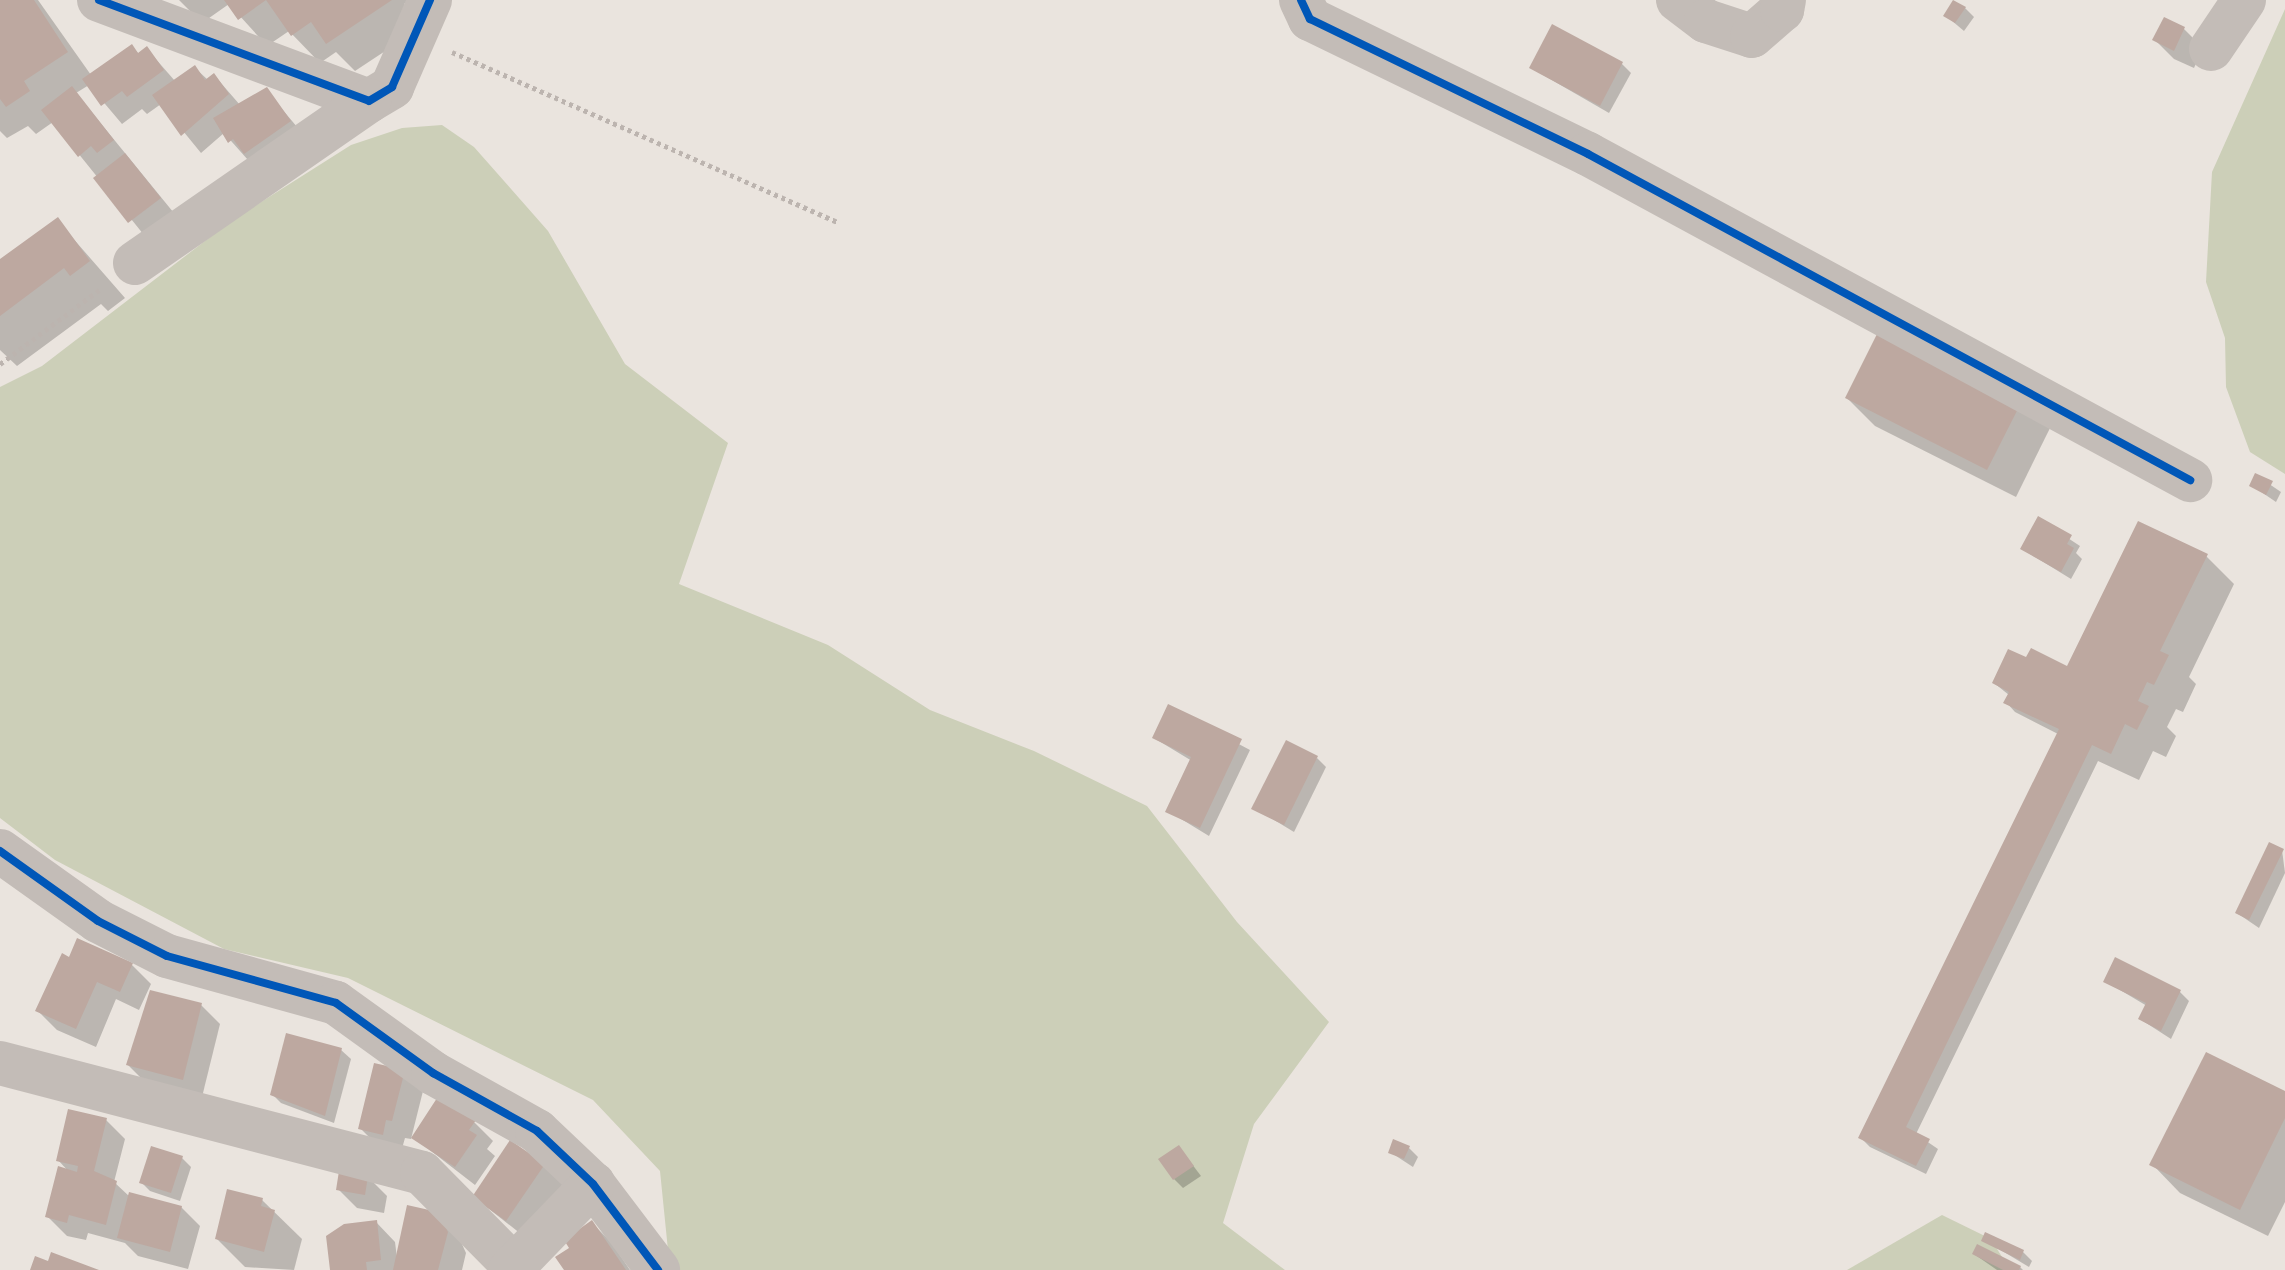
<!DOCTYPE html>
<style>
body{margin:0}
#map{position:relative;width:2285px;height:1270px;overflow:hidden;background:#eae4de;font-family:Poppins,sans-serif}
div>[style]{position:absolute}
[style*='--x']{left:calc(var(--x)*1px);top:calc(var(--y)*1px);width:calc(var(--w)*1px);rotate:calc(var(--a)*1deg)}
.green>*{inset:0;background:#cccfb8}
.shadow>*{inset:0;background:#0003}
.building>*{inset:0;background:#bda8a0}
.path>*{height:5px;margin-top:-2.5px;transform-origin:0;background:repeating-linear-gradient(90deg,#bcb4af 0 4px,transparent 0 8px)}
.minor>*{height:44px;margin:-22px;padding:0 22px;transform-origin:22px;border-radius:22px;background:#c3bcb7}
.cycleway>*{height:8px;margin:-4px;padding:0 4px;transform-origin:4px;border-radius:4px;background:#0057b8}
span{translate:-50% -50%;white-space:nowrap;text-align:center;line-height:1.15;-webkit-text-stroke:6px #f8eee4;paint-order:stroke}
</style>
<div id="map">
<div class="green">
<div style="clip-path:polygon(2285px 9px,2285px 474px,2250px 452px,2226px 387px,2225px 338px,2206px 282px,2212px 172px)"></div>
<div style="clip-path:polygon(442px 125px,474px 147px,548px 231px,625px 364px,728px 443px,679px 584px,828px 645px,930px 710px,1034px 751px,1147px 806px,1237px 922px,1329px 1022px,1254px 1124px,1223px 1223px,1285px 1270px,670px 1270px,660px 1171px,593px 1100px,348px 978px,224px 949px,55px 860px,0 818px,0 387px,42px 366px,231px 221px,351px 145px,402px 128px)"></div>
<div style="clip-path:polygon(1942px 1215px,1991px 1239px,2010px 1270px,1847px 1270px)"></div>
</div>
<div class="shadow">
<div style="clip-path:polygon(0 0,38px 0,91px 75px,131px 46px,139px 54px,147px 49px,175px 81px,194px 67px,208px 80px,214px 75px,240px 105px,266px 90px,308px 140px,248px 160px,224px 133px,201px 153px,161px 104px,147px 114px,142px 109px,122px 124px,89px 85px,76px 93px,178px 218px,148px 240px,53px 122px,36px 134px,28px 126px,7px 138px,0 131px)"></div>
<div style="clip-path:polygon(179px 0,410px 0,404px 4px,420px 28px,355px 71px,336px 52px,320px 63px,289px 31px,267px 46px,229px 4px,202px 23px)"></div>
<div style="clip-path:polygon(1965px 8px,1974px 17px,1964px 31px,1945px 15px)"></div>
<div style="clip-path:polygon(2165px 20px,2184px 29px,2203px 48px,2194px 68px,2174px 59px,2155px 40px)"></div>
<div style="clip-path:polygon(1622px 64px,1631px 73px,1609px 113px,1531px 68px)"></div>
<div style="clip-path:polygon(57px 220px,125px 298px,108px 311px,101px 304px,17px 366px,0 350px,0 262px)"></div>
<div style="clip-path:polygon(1884px 325px,2052px 424px,2016px 497px,1875px 426px,1847px 398px)"></div>
<div style="clip-path:polygon(2256px 475px,2281px 492px,2276px 502px,2251px 485px)"></div>
<div style="clip-path:polygon(2039px 519px,2080px 546px,2076px 553px,2082px 559px,2071px 579px,2022px 549px)"></div>
<div style="clip-path:polygon(2206px 556px,2234px 584px,2189px 677px,2196px 684px,2183px 712px,2176px 709px,2167px 727px,2176px 736px,2166px 757px,2153px 751px,2139px 780px,2098px 761px,1916px 1134px,1938px 1149px,1926px 1174px,1870px 1147px,1861px 1138px,2058px 734px,2015px 712px,2006px 702px,2009px 695px,1994px 683px,2027px 660px,2066px 668px)"></div>
<div style="clip-path:polygon(1169px 707px,1250px 750px,1209px 836px,1168px 811px,1192px 761px,1154px 738px)"></div>
<div style="clip-path:polygon(1317px 758px,1326px 767px,1294px 832px,1254px 808px)"></div>
<div style="clip-path:polygon(2282px 850px,2285px 873px,2259px 928px,2237px 913px)"></div>
<div style="clip-path:polygon(70px 959px,132px 965px,151px 984px,139px 1010px,116px 999px,96px 1047px,57px 1030px,38px 1011px)"></div>
<div style="clip-path:polygon(2105px 981px,2180px 992px,2189px 1001px,2171px 1039px,2140px 1019px,2147px 1006px)"></div>
<div style="clip-path:polygon(201px 1005px,220px 1024px,202px 1097px,147px 1084px,128px 1065px)"></div>
<div style="clip-path:polygon(341px 1050px,351px 1059px,334px 1123px,281px 1103px,272px 1094px)"></div>
<div style="clip-path:polygon(404px 1072px,423px 1091px,411px 1139px,405px 1138px,401px 1152px,379px 1147px,360px 1128px)"></div>
<div style="clip-path:polygon(2285px 1093px,2285px 1202px,2268px 1236px,2180px 1193px,2152px 1164px)"></div>
<div style="clip-path:polygon(106px 1120px,125px 1139px,114px 1182px,130px 1197px,181px 1207px,200px 1226px,188px 1269px,138px 1256px,125px 1243px,88px 1233px,86px 1240px,67px 1236px,48px 1217px,69px 1172px,58px 1160px)"></div>
<div style="clip-path:polygon(474px 1122px,493px 1141px,487px 1149px,495px 1156px,475px 1185px,413px 1137px)"></div>
<div style="clip-path:polygon(1179px 1147px,1201px 1176px,1183px 1188px,1174px 1179px)"></div>
<div style="clip-path:polygon(1409px 1148px,1418px 1157px,1413px 1167px,1390px 1152px)"></div>
<div style="clip-path:polygon(182px 1158px,191px 1167px,180px 1201px,150px 1191px,141px 1182px)"></div>
<div style="clip-path:polygon(544px 1165px,563px 1184px,526px 1238px,474px 1197px)"></div>
<div style="clip-path:polygon(368px 1177px,387px 1196px,384px 1213px,357px 1208px,338px 1189px)"></div>
<div style="clip-path:polygon(262px 1200px,302px 1239px,294px 1270px,245px 1267px,217px 1239px)"></div>
<div style="clip-path:polygon(408px 1207px,457px 1233px,466px 1253px,462px 1270px,332px 1270px,376px 1222px,395px 1242px,397px 1258px)"></div>
<div style="clip-path:polygon(592px 1223px,611px 1242px,630px 1270px,566px 1270px)"></div>
<div style="clip-path:polygon(1984px 1240px,2023px 1252px,2032px 1261px,2029px 1267px)"></div>
<div style="clip-path:polygon(1974px 1254px,2020px 1267px,2023px 1270px,1997px 1270px)"></div>
</div>
<div class="building">
<div style="clip-path:polygon(0 0,34px 0,68px 52px,24px 81px,30px 91px,6px 107px,0 99px)"></div>
<div style="clip-path:polygon(224px 0,392px 0,326px 44px,311px 22px,291px 36px,266px 0,238px 20px)"></div>
<div style="clip-path:polygon(1953px 0,1966px 7px,1955px 23px,1943px 16px)"></div>
<div style="clip-path:polygon(2164px 17px,2185px 27px,2174px 51px,2152px 40px)"></div>
<div style="clip-path:polygon(1552px 24px,1623px 62px,1600px 106px,1529px 68px)"></div>
<div style="clip-path:polygon(132px 44px,138px 53px,147px 46px,164px 70px,127px 97px,122px 91px,101px 106px,82px 79px)"></div>
<div style="clip-path:polygon(195px 65px,205px 80px,214px 73px,229px 94px,181px 136px,152px 95px)"></div>
<div style="clip-path:polygon(72px 86px,114px 140px,97px 153px,91px 146px,78px 157px,41px 110px)"></div>
<div style="clip-path:polygon(267px 87px,291px 121px,244px 154px,233px 139px,228px 143px,213px 118px)"></div>
<div style="clip-path:polygon(125px 153px,161px 198px,128px 223px,93px 178px)"></div>
<div style="clip-path:polygon(58px 217px,90px 261px,70px 276px,64px 268px,0 316px,0 259px)"></div>
<div style="clip-path:polygon(1883px 322px,2025px 395px,1987px 470px,1845px 398px)"></div>
<div style="clip-path:polygon(2255px 473px,2273px 481px,2266px 495px,2249px 486px)"></div>
<div style="clip-path:polygon(2038px 516px,2072px 535px,2067px 544px,2074px 548px,2061px 572px,2020px 549px)"></div>
<div style="clip-path:polygon(2138px 521px,2208px 554px,2160px 651px,2169px 655px,2154px 685px,2147px 682px,2138px 701px,2149px 706px,2137px 730px,2125px 724px,2111px 754px,2092px 745px,1906px 1127px,1930px 1139px,1916px 1166px,1858px 1138px,2059px 729px,2003px 703px,2009px 692px,1992px 683px,2008px 649px,2026px 657px,2031px 648px,2067px 666px)"></div>
<div style="clip-path:polygon(1168px 704px,1242px 739px,1200px 828px,1165px 812px,1191px 757px,1152px 738px)"></div>
<div style="clip-path:polygon(1286px 740px,1318px 756px,1284px 825px,1251px 809px)"></div>
<div style="clip-path:polygon(2269px 842px,2284px 849px,2249px 920px,2235px 913px)"></div>
<div style="clip-path:polygon(77px 938px,133px 963px,120px 992px,97px 982px,76px 1029px,35px 1011px,62px 953px,69px 957px)"></div>
<div style="clip-path:polygon(2115px 957px,2181px 990px,2161px 1031px,2138px 1019px,2146px 1003px,2103px 982px)"></div>
<div style="clip-path:polygon(150px 990px,202px 1003px,183px 1080px,126px 1065px)"></div>
<div style="clip-path:polygon(286px 1033px,342px 1048px,325px 1116px,270px 1095px)"></div>
<div style="clip-path:polygon(2206px 1052px,2285px 1091px,2285px 1118px,2240px 1210px,2149px 1165px)"></div>
<div style="clip-path:polygon(374px 1063px,405px 1070px,392px 1121px,386px 1120px,383px 1135px,358px 1129px)"></div>
<div style="clip-path:polygon(439px 1095px,476px 1120px,469px 1130px,477px 1135px,455px 1167px,411px 1138px)"></div>
<div style="clip-path:polygon(68px 1109px,107px 1118px,94px 1171px,117px 1181px,106px 1225px,69px 1215px,67px 1223px,45px 1217px,58px 1166px,77px 1172px,78px 1166px,56px 1161px)"></div>
<div style="clip-path:polygon(1393px 1139px,1410px 1146px,1404px 1159px,1388px 1153px)"></div>
<div style="clip-path:polygon(510px 1140px,545px 1164px,506px 1221px,472px 1197px)"></div>
<div style="clip-path:polygon(1179px 1145px,1194px 1166px,1173px 1180px,1158px 1159px)"></div>
<div style="clip-path:polygon(151px 1146px,183px 1156px,171px 1193px,139px 1183px)"></div>
<div style="clip-path:polygon(339px 1171px,368px 1176px,365px 1195px,336px 1190px)"></div>
<div style="clip-path:polygon(227px 1189px,263px 1198px,261px 1206px,275px 1210px,264px 1252px,215px 1239px)"></div>
<div style="clip-path:polygon(129px 1192px,182px 1206px,170px 1252px,117px 1238px)"></div>
<div style="clip-path:polygon(407px 1205px,438px 1212px,448px 1232px,438px 1270px,393px 1270px)"></div>
<div style="clip-path:polygon(377px 1220px,381px 1260px,366px 1262px,367px 1270px,330px 1270px,326px 1236px,344px 1224px)"></div>
<div style="clip-path:polygon(592px 1220px,626px 1270px,564px 1270px,555px 1257px,569px 1248px,564px 1240px)"></div>
<div style="clip-path:polygon(1985px 1232px,2024px 1250px,2020px 1260px,1981px 1241px)"></div>
<div style="clip-path:polygon(1977px 1244px,2021px 1266px,2019px 1270px,2003px 1270px,1972px 1254px)"></div>
<div style="clip-path:polygon(51px 1252px,99px 1270px,30px 1270px,35px 1256px,48px 1261px)"></div>
</div>
<div class="path">
<div style="--x:452;--y:52;--w:421;--a:23.8"></div>
<div style="--x:0;--y:364;--w:127;--a:-36.7"></div>
</div>
<div class="minor">
<div style="--x:99;--y:0;--w:288;--a:20.5"></div>
<div style="--x:369;--y:101;--w:27;--a:-31"></div>
<div style="--x:392;--y:87;--w:95;--a:-66.4"></div>
<div style="--x:1301;--y:0;--w:21;--a:65"></div>
<div style="--x:1310;--y:19;--w:309;--a:25.9"></div>
<div style="--x:1588;--y:154;--w:685;--a:28.44"></div>
<div style="--x:1678;--y:0;--w:35;--a:37"></div>
<div style="--x:1706;--y:21;--w:48;--a:18.1"></div>
<div style="--x:1752;--y:36;--w:40;--a:-41"></div>
<div style="--x:1782;--y:10;--w:10;--a:-79"></div>
<div style="--x:2211;--y:49;--w:59;--a:-56"></div>
<div style="--x:135;--y:263;--w:285;--a:-34.7"></div>
<div style="--x:0;--y:851;--w:120;--a:35.5"></div>
<div style="--x:98;--y:921;--w:77;--a:26.9"></div>
<div style="--x:167;--y:956;--w:175;--a:15.5"></div>
<div style="--x:336;--y:1003;--w:120;--a:35.8"></div>
<div style="--x:433;--y:1073;--w:119;--a:29.1"></div>
<div style="--x:537;--y:1131;--w:77;--a:43.4"></div>
<div style="--x:593;--y:1184;--w:108;--a:52.9"></div>
<div style="--x:0;--y:1063;--w:436;--a:14.6"></div>
<div style="--x:422;--y:1173;--w:129;--a:45.3"></div>
<div style="--x:510;--y:1270;--w:120;--a:-46"></div>
</div>
<div class="cycleway">
<div style="--x:99;--y:0;--w:288;--a:20.5"></div>
<div style="--x:369;--y:101;--w:27;--a:-31"></div>
<div style="--x:392;--y:87;--w:95;--a:-66.4"></div>
<div style="--x:1301;--y:0;--w:21;--a:65"></div>
<div style="--x:1310;--y:19;--w:309;--a:25.9"></div>
<div style="--x:1588;--y:154;--w:685;--a:28.44"></div>
<div style="--x:0;--y:851;--w:120;--a:35.5"></div>
<div style="--x:98;--y:921;--w:77;--a:26.9"></div>
<div style="--x:167;--y:956;--w:175;--a:15.5"></div>
<div style="--x:336;--y:1003;--w:120;--a:35.8"></div>
<div style="--x:433;--y:1073;--w:119;--a:29.1"></div>
<div style="--x:537;--y:1131;--w:77;--a:43.4"></div>
<div style="--x:593;--y:1184;--w:108;--a:52.9"></div>
</div>
</div>
